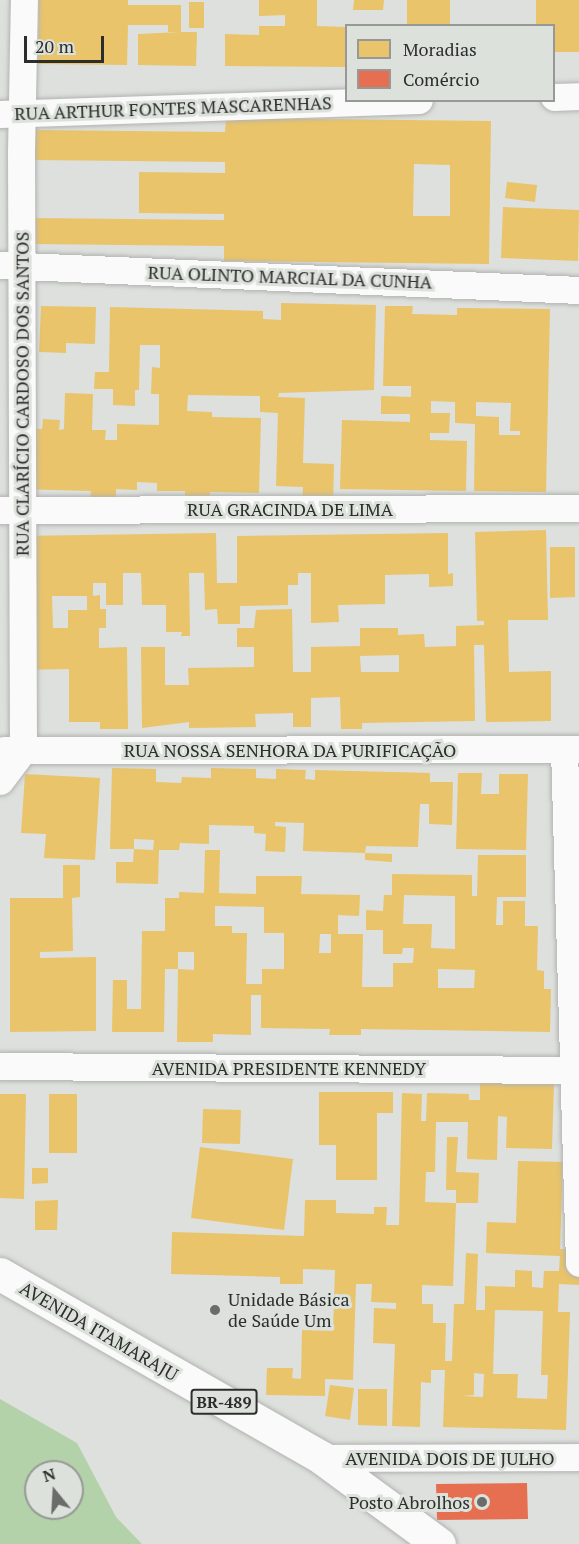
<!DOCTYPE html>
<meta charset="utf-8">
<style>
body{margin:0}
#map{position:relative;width:579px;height:1544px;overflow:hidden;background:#dde0dc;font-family:"PT Serif",serif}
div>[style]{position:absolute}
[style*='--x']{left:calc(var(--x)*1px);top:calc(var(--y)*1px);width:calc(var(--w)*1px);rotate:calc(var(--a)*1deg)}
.green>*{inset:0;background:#b3d2aa}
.homes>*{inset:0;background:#e9c46a}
.shops>*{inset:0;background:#e76f51}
.roads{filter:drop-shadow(0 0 2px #b2b3b1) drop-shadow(0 0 2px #b2b3b1)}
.street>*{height:27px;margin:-13.5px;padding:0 13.5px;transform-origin:13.5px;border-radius:13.5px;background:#fafafa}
.primary>*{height:33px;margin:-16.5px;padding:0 16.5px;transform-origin:16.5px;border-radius:16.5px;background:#fafafa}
.dots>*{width:16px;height:16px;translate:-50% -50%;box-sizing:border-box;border:3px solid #dce1db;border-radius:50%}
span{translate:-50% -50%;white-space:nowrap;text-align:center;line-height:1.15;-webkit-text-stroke:6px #dce1db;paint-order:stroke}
.shield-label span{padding:2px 4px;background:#dce1db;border:2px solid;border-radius:4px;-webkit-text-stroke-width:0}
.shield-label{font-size:16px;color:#2c2e2c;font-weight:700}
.street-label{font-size:18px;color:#2c2e2c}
.poi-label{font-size:18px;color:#2c2e2c}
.left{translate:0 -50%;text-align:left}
.right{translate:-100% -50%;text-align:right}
.legend{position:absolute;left:345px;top:24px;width:210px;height:78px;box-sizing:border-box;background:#dce1db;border:2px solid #969995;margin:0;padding:8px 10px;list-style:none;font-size:18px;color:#2c2e2c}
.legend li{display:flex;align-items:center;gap:12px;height:30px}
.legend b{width:30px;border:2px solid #969995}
.north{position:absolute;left:24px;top:1460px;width:60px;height:60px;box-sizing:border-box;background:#dce1db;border:2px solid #969995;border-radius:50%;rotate:342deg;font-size:16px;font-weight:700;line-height:24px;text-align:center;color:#2c2e2c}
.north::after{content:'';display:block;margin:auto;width:21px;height:27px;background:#6a6c6a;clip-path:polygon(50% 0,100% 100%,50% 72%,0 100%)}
.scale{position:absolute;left:24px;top:36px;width:80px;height:27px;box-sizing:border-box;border:3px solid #2c2e2c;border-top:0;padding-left:8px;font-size:18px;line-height:21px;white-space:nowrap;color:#2c2e2c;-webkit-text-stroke:4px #dce1db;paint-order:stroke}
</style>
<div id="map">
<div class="green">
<div style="clip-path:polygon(evenodd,0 1399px,77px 1443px,116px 1517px,142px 1544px,0 1544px,0 1399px,36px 1472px,72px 1472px,72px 1508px,36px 1508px,36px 1472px)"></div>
</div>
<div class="homes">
<div style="clip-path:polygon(39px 0,128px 0,128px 5px,181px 5px,181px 32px,197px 32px,196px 66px,138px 65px,138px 34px,181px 32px,168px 32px,168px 25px,128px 25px,127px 65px,38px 64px)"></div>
<div style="clip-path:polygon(259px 0,317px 0,317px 26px,346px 27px,346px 67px,225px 66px,225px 34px,259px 35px,259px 26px,285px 26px,285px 15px,259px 16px)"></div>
<div style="clip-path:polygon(354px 0,384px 0,383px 10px,353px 10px)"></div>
<div style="clip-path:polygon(407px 0,450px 0,450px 26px,407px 26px)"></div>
<div style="clip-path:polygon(536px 0,579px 0,579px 52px,554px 52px,554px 26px,536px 26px)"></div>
<div style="clip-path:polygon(189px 2px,204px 2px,204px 28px,189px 28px)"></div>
<div style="clip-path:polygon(evenodd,226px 118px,491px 121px,489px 264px,224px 261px,224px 246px,31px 244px,31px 218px,224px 220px,224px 214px,139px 213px,139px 172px,225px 173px,225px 162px,32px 160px,32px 130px,225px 132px,226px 118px,414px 164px,450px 165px,450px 216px,413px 216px,414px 164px)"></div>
<div style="clip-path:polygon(507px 182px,537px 185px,535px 202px,505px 198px)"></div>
<div style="clip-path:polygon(503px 207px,579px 210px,578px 261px,501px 258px)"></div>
<div style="clip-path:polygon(281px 303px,376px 305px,374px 390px,279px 393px,278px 397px,305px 398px,303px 463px,334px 464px,333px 504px,302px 503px,303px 487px,276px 486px,278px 413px,260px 412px,260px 396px,188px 395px,187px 411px,212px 412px,212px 417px,261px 418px,259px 493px,210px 492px,210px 503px,185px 503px,185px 491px,157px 491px,157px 483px,137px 482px,137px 490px,116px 489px,116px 503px,90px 502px,91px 491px,16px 489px,18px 429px,42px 429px,43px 419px,60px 420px,59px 430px,64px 429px,65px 393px,93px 394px,92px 430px,106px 430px,105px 440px,117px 440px,117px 424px,159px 425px,159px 394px,151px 394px,152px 367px,160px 368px,160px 345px,140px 345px,139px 390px,135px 390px,135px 406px,113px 405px,113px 389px,94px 389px,95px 372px,109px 372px,110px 307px,263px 311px,263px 319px,281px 320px)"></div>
<div style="clip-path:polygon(41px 306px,96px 307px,95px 344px,66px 343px,66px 353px,39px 352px)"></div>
<div style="clip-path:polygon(evenodd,385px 306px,413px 306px,412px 314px,457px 315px,457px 308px,550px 309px,546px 492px,474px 491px,475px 424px,455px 423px,455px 402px,431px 401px,431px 413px,450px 413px,449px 433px,430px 433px,430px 440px,467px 441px,466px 491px,340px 489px,342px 420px,410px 422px,410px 414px,381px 414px,381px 396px,411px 397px,411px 386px,383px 386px,385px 306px,476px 402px,511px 403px,510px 431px,520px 431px,520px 435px,499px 435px,499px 417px,476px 416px,476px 402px)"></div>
<div style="clip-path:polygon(evenodd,546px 530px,548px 620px,508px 620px,509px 672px,551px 671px,551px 721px,486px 722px,484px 645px,474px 645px,475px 721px,362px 723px,362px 729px,341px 729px,340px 697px,311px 698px,311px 727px,293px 727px,293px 713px,255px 714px,256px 727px,189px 728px,189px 722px,142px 728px,141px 647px,165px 647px,165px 685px,189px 685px,188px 668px,254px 667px,254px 647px,237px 647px,237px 628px,254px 628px,256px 610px,292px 609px,293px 672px,311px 672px,311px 647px,360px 646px,360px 628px,398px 628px,398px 635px,424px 634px,425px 647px,456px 646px,456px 626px,484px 625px,484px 621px,477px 621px,475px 532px,546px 530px,399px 655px,399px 672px,361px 672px,360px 656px,399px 655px)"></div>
<div style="clip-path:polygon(evenodd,216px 533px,217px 583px,237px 583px,237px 536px,448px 533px,448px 574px,453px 573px,453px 586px,429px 587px,429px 574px,385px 575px,385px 604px,338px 605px,339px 622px,311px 623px,311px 573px,298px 573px,298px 585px,288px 585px,288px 605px,240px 606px,240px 624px,218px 624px,217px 609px,205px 610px,204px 573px,189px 573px,190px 636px,181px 636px,182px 632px,166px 632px,166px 605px,142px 605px,141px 573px,123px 573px,123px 605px,106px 605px,106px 583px,93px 583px,93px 596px,100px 595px,100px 609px,106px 609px,106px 628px,99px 628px,99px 648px,127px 647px,128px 729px,100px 729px,100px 722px,69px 722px,69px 669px,21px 670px,20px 536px,216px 533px,52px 596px,87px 596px,87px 610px,68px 610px,68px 628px,53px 628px,52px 596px)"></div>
<div style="clip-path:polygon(550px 547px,575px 547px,575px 597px,550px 598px)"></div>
<div style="clip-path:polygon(112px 768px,156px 769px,156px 782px,181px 783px,182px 777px,211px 778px,211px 768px,256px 769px,256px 778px,276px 779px,276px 769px,306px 770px,305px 779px,315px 780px,315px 770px,430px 773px,430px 782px,453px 782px,452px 825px,429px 824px,429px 804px,420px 804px,418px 847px,366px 846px,365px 853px,303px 851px,304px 823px,275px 822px,275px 826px,286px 827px,285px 852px,265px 851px,266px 834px,254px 833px,254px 826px,209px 825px,209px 844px,180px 843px,179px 850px,159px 850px,158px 884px,116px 883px,116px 862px,133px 862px,134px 849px,153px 850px,154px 840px,134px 839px,134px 849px,110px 849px)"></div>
<div style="clip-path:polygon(458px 773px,482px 773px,481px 794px,499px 794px,499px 774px,528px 774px,526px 850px,456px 849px)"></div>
<div style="clip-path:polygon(25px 774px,100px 778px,95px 860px,44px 858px,46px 834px,21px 833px)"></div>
<div style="clip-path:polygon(evenodd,205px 850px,220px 850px,219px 893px,256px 894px,256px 876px,302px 876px,301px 894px,360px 895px,359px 916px,338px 915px,338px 934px,363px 934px,362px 987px,393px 987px,393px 963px,413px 963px,414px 948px,403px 948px,402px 954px,383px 954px,383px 930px,366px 930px,366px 910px,383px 911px,384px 895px,392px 895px,392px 874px,472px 875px,472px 896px,477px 896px,478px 855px,526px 855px,526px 897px,497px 897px,496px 925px,503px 925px,503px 901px,525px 901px,525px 926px,538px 926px,537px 970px,544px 971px,544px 989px,551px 989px,550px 1032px,361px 1029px,361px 1035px,329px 1035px,330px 1029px,261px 1028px,261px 995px,251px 995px,251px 1035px,213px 1034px,213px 1042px,177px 1042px,178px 969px,165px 969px,164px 1032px,112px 1032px,113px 980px,127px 980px,127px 1009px,141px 1009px,142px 931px,165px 931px,165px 898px,179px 898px,179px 892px,204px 893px,205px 850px,404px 895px,455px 896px,455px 949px,431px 948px,432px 924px,403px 924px,404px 895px,205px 850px,215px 906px,264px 907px,264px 933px,284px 933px,284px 969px,262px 969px,262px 984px,246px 984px,247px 933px,232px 933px,232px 926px,215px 926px,215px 906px,205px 850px,320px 934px,331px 934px,331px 953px,319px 953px,320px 934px,205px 850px,178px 952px,194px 952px,194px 970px,178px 969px,178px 952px,205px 850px,438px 969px,475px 970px,474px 988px,438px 988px,438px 969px)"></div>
<div style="clip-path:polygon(365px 853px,392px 854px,392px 862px,365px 860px)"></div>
<div style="clip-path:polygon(63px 865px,80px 865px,80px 897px,72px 898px,73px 951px,40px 952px,40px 958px,96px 957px,96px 1031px,10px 1032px,10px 898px,63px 898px)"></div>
<div style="clip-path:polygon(evenodd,480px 1081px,554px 1083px,552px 1149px,506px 1148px,507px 1117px,498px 1116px,497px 1160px,467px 1159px,468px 1122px,436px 1122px,435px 1172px,426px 1172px,425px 1202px,456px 1203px,453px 1286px,422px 1285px,422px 1304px,433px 1304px,433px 1323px,446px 1323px,445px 1361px,452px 1361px,454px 1304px,464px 1304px,466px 1253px,478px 1254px,476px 1310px,485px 1310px,485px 1286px,515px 1287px,515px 1270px,532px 1271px,532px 1287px,543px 1288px,544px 1271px,559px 1271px,560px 1256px,486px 1253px,487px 1222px,516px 1223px,518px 1161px,563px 1162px,560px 1249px,579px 1250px,579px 1285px,559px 1284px,558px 1312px,570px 1312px,566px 1430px,443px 1427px,445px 1370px,431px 1370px,431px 1383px,421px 1382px,420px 1427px,392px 1426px,395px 1344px,373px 1343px,374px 1308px,396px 1309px,396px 1303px,371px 1302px,372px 1284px,356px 1284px,353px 1380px,325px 1379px,325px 1396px,266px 1395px,267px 1368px,293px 1368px,292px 1378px,301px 1379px,302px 1330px,333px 1331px,335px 1270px,303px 1269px,303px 1284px,280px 1284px,280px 1277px,171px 1274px,172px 1232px,304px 1236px,305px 1200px,336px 1200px,336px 1213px,374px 1214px,374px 1207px,387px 1207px,386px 1225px,399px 1225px,402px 1093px,422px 1094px,421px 1121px,426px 1121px,427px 1093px,469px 1094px,469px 1100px,480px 1100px,480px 1081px,495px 1310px,543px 1311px,541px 1375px,548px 1375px,547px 1399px,517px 1398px,518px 1374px,493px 1374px,495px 1310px,480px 1081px,474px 1373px,484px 1374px,483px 1397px,463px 1396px,474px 1395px,474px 1373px)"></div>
<div style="clip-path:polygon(319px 1092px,393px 1092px,393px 1113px,377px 1113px,377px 1180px,336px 1180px,336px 1145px,319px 1145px)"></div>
<div style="clip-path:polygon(0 1094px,26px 1094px,24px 1199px,0 1198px)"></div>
<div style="clip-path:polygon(49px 1094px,77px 1094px,77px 1153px,49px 1153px)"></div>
<div style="clip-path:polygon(203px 1109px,241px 1110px,240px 1144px,202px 1143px)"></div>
<div style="clip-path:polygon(447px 1137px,458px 1137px,456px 1172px,479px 1173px,478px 1203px,456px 1203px,456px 1190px,446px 1190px)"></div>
<div style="clip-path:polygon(200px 1147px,293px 1159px,284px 1230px,191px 1218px)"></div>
<div style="clip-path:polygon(32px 1168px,48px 1168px,48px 1183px,32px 1184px)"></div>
<div style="clip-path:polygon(58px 1200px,57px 1230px,35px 1230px,35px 1201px)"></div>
<div style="clip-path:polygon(330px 1385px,354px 1388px,350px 1420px,325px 1416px)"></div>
<div style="clip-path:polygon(358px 1389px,387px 1389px,387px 1426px,358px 1425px)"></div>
</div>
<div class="shops">
<div style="clip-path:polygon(527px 1483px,528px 1519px,437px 1520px,436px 1484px)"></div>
</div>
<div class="roads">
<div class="street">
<div style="--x:554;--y:97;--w:25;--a:-2"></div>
<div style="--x:0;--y:114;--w:419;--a:-1.9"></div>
<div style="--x:0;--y:265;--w:580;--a:2.47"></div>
<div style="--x:0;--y:510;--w:579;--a:-0.2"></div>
<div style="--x:564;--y:749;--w:514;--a:88.33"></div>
<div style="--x:4;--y:750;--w:575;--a:-0.1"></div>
<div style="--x:0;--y:781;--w:38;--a:-53"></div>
<div style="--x:23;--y:751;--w:599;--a:-90.19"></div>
<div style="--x:21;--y:152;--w:152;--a:-88.9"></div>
<div style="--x:0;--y:1066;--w:579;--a:0.4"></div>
<div style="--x:322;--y:1458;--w:257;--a:-0.2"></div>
</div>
<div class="primary">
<div style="--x:0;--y:1274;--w:371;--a:29.7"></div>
<div style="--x:322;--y:1458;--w:145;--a:36.3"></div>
</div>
</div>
<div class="dots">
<div style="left:215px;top:1310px;background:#6a6c6a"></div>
<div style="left:482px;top:1502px;background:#6a6c6a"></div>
</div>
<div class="shield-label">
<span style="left:224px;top:1402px">BR-489</span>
</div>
<div class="street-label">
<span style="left:173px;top:108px;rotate:-2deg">RUA ARTHUR FONTES MASCARENHAS</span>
<span style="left:290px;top:277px;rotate:2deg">RUA OLINTO MARCIAL DA CUNHA</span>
<span style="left:22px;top:394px;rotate:-90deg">RUA CLARÍCIO CARDOSO DOS SANTOS</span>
<span style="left:290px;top:509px">RUA GRACINDA DE LIMA</span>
<span style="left:290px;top:750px">RUA NOSSA SENHORA DA PURIFICAÇÃO</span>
<span style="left:289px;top:1068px">AVENIDA PRESIDENTE KENNEDY</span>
<span style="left:99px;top:1331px;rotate:30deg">AVENIDA ITAMARAJU</span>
<span style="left:450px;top:1458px">AVENIDA DOIS DE JULHO</span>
</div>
<div class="poi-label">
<span class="left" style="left:228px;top:1310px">Unidade Básica<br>de Saúde Um</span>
<span class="right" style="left:470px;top:1502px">Posto Abrolhos</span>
</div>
<ul class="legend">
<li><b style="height:16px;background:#e9c46a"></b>Moradias</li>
<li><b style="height:16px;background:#e76f51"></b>Comércio</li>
</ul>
<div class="north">N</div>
<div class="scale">20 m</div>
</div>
